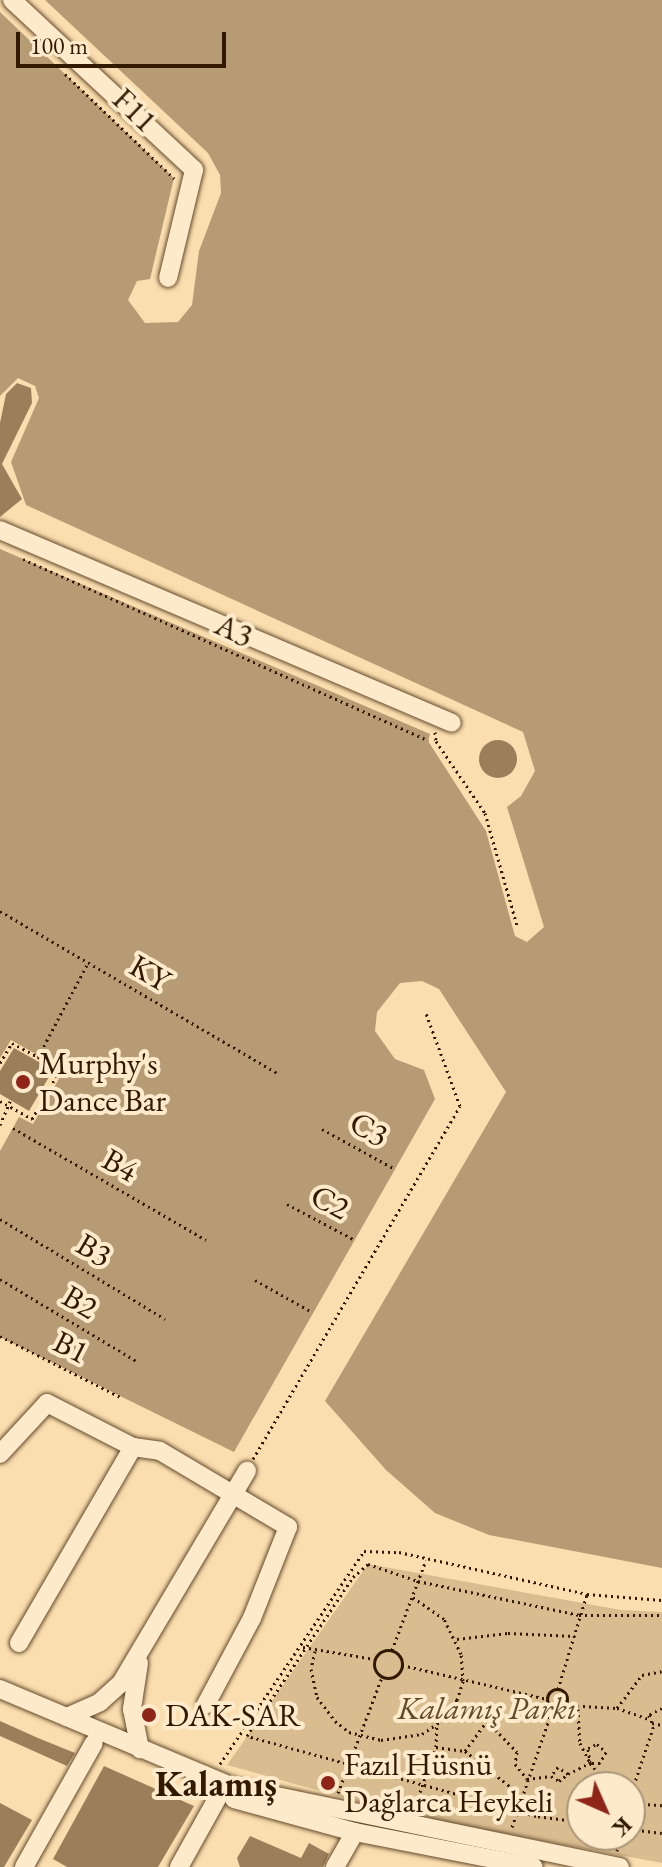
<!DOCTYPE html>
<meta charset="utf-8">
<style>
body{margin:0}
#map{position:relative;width:662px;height:1867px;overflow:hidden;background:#fbdeaf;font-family:"EB Garamond",serif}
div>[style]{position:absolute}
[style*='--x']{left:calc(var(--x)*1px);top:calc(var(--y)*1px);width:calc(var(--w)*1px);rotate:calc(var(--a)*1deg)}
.green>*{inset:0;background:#d9bd91}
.water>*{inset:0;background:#b79b74}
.building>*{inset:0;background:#9b7f5b}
.round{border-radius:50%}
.path>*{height:3px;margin-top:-1.5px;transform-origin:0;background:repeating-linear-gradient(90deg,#321900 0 2px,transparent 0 6px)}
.path>.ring{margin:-1.5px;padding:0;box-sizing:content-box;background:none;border:3px solid #321900;border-radius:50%}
.roads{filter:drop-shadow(0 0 2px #644a2c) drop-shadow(0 0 2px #644a2c)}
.minor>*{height:18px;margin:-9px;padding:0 9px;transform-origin:9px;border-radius:9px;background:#fceacb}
.dots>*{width:22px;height:22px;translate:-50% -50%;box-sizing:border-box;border:4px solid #fceacb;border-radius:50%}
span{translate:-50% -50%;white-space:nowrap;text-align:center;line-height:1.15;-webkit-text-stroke:8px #fceacb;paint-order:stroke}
.street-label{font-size:32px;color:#321900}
.poi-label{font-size:32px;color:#321900}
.left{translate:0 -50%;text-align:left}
.park-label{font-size:32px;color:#644a2c;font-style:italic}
.quarter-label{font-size:36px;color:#321900;font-weight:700}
.north{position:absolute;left:566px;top:1771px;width:80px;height:80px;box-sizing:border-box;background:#fceacb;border:2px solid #ab967a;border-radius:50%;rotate:135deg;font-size:22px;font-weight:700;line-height:32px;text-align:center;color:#321900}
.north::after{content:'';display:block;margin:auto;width:28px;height:36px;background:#8f2418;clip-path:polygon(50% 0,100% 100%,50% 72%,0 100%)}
.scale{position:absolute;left:16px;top:32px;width:210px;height:36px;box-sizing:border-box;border:4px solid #321900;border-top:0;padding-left:10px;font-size:24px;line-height:28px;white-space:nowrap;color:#321900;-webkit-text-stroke:6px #fceacb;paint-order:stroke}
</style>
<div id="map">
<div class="green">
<div style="clip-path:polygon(evenodd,368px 1564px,621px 1610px,662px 1612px,662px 1863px,406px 1815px,227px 1765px,368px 1564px,582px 1787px,630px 1787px,630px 1835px,582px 1835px,582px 1787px)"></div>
</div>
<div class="water">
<div style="clip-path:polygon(45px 0,662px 0,662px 1568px,489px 1535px,435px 1513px,386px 1470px,325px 1401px,506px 1092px,439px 989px,422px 981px,400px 983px,377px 1012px,375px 1031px,395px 1059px,424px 1070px,435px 1099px,234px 1452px,0 1337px,0 1151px,19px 1117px,33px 1124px,64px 1070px,11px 1040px,0 1058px,0 549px,430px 734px,428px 741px,486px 831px,515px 936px,527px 942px,544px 927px,507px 807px,521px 796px,535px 771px,523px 732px,26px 505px,11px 462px,39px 398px,35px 386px,18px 378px,0 396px,0 12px,174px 178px,150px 279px,137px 281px,128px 300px,145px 323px,178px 322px,192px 305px,199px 251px,221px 193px,220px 175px,208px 153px)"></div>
</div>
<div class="building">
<div style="clip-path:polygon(17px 383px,31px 388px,32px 403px,2px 464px,22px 499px,0 517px,0 423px,6px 394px)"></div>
<div class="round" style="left:479px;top:740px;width:38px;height:38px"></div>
<div style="clip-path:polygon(14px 1048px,53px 1070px,29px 1111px,0 1094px,0 1071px)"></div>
<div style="clip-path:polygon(0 1721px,38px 1738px,75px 1753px,67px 1766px,0 1736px)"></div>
<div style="clip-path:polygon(104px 1766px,194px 1806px,158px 1867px,67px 1867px,53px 1859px)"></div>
<div style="clip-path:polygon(0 1803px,32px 1820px,4px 1867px,0 1867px)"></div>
<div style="clip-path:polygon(250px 1836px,301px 1858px,309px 1843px,329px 1854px,323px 1867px,240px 1867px,237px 1858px)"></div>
</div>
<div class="path">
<div style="--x:65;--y:74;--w:151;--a:43.7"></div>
<div style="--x:23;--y:559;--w:444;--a:24.1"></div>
<div style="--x:435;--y:732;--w:9;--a:84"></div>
<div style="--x:436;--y:741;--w:87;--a:55.8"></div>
<div style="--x:485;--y:813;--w:116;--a:74.1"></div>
<div style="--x:0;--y:911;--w:321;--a:30.3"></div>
<div style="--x:0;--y:1063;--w:23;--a:-59"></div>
<div style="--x:12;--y:1043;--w:30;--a:28"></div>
<div style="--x:0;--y:1101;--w:37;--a:29"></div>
<div style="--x:32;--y:1119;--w:56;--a:-60.3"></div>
<div style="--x:60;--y:1070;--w:26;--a:-149"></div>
<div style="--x:38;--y:1057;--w:106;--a:-62"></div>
<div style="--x:0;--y:1125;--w:26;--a:-67"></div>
<div style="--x:13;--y:1128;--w:223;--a:30.1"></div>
<div style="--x:322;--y:1129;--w:83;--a:28.7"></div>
<div style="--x:287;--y:1204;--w:75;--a:27.9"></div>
<div style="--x:0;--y:1219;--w:193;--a:31.2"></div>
<div style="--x:0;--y:1279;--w:161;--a:31"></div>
<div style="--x:255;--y:1280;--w:65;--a:29.3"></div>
<div style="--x:0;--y:1336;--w:137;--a:26.9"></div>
<div style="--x:253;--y:1459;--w:409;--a:-59.6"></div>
<div style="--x:460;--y:1106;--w:99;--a:-110.1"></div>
<div style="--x:457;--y:1639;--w:51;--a:-6.7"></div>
<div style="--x:508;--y:1633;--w:67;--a:2.6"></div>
<div style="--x:303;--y:1647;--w:72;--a:9.6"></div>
<div class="ring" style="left:374px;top:1650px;width:25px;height:25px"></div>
<div style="--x:392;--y:1650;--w:96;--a:-69.3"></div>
<div style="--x:315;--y:1651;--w:18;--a:103"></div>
<div style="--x:311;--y:1669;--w:29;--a:78"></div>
<div style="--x:317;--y:1697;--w:30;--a:53"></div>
<div style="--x:335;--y:1721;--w:18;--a:38"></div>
<div style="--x:349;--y:1732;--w:33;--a:14"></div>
<div style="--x:381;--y:1740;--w:41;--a:-8.3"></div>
<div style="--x:422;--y:1734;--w:30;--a:-34"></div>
<div style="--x:447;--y:1717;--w:20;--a:-60"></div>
<div style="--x:457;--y:1700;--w:20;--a:-72"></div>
<div style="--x:463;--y:1681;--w:27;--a:-94"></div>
<div style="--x:461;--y:1654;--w:39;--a:-116"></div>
<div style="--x:444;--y:1619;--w:38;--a:-145"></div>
<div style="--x:402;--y:1665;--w:149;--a:13.2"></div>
<div style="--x:558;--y:1689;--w:99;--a:-73"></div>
<div class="ring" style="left:547px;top:1689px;width:17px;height:17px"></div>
<div style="--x:565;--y:1705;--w:52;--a:3.3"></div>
<div style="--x:617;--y:1708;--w:34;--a:19"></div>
<div style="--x:617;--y:1708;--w:41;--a:-52.9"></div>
<div style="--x:642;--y:1675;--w:20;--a:-11"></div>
<div style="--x:662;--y:1708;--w:15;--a:152"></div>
<div style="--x:649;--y:1715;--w:9;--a:69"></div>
<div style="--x:652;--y:1723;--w:10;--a:11"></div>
<div style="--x:578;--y:1709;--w:34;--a:87"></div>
<div style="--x:580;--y:1743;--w:22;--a:63"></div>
<div style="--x:590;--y:1763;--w:15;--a:-98"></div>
<div style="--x:588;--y:1748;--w:10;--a:-24"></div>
<div style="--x:597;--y:1744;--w:12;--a:42"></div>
<div style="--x:606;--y:1752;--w:13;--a:119"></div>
<div style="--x:600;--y:1763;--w:10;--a:180"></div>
<div style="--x:436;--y:1747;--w:29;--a:8"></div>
<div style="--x:465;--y:1751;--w:71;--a:38.2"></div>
<div style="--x:465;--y:1751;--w:37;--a:-54"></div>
<div style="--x:487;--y:1721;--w:43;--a:45.9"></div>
<div style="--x:517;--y:1752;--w:12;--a:99"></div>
<div style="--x:515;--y:1764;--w:19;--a:51"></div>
<div style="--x:527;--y:1779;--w:24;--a:-7"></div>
<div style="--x:551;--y:1776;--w:9;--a:32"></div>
<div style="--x:559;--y:1781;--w:11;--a:-38"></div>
<div style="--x:568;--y:1774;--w:12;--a:-145"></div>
<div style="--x:558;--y:1767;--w:11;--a:128"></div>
<div style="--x:220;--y:1764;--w:257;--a:-55.9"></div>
<div style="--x:364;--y:1551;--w:35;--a:2"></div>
<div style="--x:399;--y:1552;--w:193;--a:12.6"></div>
<div style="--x:587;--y:1594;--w:75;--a:4.6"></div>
<div style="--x:568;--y:1774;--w:25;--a:-27"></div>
<div style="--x:590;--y:1763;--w:31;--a:50"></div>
<div style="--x:338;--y:1793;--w:124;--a:-69.2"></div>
<div style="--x:630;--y:1797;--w:76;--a:-71.6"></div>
<div style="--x:630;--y:1803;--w:32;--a:4"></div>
<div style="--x:414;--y:1809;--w:66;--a:-70.5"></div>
<div style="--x:436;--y:1747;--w:23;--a:-88"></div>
<div style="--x:582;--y:1822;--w:46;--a:-172.6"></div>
<div style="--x:536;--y:1816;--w:300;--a:-164.5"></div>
<div style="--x:247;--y:1736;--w:191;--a:-56.3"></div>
<div style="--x:353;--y:1577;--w:20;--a:-41"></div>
<div style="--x:368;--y:1564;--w:53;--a:18.8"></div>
<div style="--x:418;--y:1581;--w:165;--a:11.9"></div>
<div style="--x:579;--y:1615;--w:83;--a:0"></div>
<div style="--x:512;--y:1827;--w:126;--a:-71"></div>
<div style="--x:630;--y:1829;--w:32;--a:7"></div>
<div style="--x:617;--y:1851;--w:16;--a:-79"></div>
</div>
<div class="roads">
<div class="minor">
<div style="--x:12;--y:0;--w:249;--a:43"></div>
<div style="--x:194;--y:170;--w:111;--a:103.5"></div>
<div style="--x:0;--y:530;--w:491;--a:23.1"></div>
<div style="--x:0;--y:1454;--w:69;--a:-47.3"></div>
<div style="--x:47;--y:1403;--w:97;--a:27.1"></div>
<div style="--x:19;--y:1643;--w:227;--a:-59.8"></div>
<div style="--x:133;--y:1447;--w:27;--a:8"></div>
<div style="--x:160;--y:1451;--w:149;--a:30.7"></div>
<div style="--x:288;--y:1527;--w:98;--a:111.6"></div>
<div style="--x:252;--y:1618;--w:98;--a:118.1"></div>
<div style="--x:139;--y:1663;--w:47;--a:98.7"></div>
<div style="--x:132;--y:1709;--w:41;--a:78.7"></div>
<div style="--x:0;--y:1689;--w:253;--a:22.8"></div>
<div style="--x:233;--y:1787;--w:395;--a:11.7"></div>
<div style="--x:67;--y:1717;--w:36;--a:-24"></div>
<div style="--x:100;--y:1702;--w:28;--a:-42"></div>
<div style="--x:121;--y:1683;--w:247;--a:-59.3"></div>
<div style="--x:234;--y:1799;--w:125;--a:15.3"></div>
<div style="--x:355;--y:1832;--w:182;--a:11.1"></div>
<div style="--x:24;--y:1867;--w:142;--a:-60.6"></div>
<div style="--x:179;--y:1867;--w:82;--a:-60.9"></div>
<div style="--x:335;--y:1867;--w:40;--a:-60.3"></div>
</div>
</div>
<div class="dots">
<div style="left:23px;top:1082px;background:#8f2418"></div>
<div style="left:149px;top:1715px;background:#8f2418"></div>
<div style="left:328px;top:1783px;background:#8f2418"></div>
</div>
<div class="street-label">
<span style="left:135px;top:110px;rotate:44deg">F11</span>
<span style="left:234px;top:630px;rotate:24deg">A3</span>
<span style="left:150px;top:973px;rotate:30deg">KY</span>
<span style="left:369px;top:1129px;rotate:29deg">C3</span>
<span style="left:120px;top:1165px;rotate:30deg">B4</span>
<span style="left:330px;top:1202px;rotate:28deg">C2</span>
<span style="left:94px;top:1250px;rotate:31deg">B3</span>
<span style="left:80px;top:1302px;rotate:31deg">B2</span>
<span style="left:71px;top:1347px;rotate:27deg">B1</span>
</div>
<div class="poi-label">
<span class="left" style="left:39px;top:1082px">Murphy's<br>Dance Bar</span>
<span class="left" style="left:165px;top:1715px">DAK-SAR</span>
<span class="left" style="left:344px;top:1783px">Fazıl Hüsnü<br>Dağlarca Heykeli</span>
</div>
<div class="park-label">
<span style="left:487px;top:1708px">Kalamış Parkı</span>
</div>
<div class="quarter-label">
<span style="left:216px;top:1784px">Kalamış</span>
</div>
<div class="north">K</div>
<div class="scale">100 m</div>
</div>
